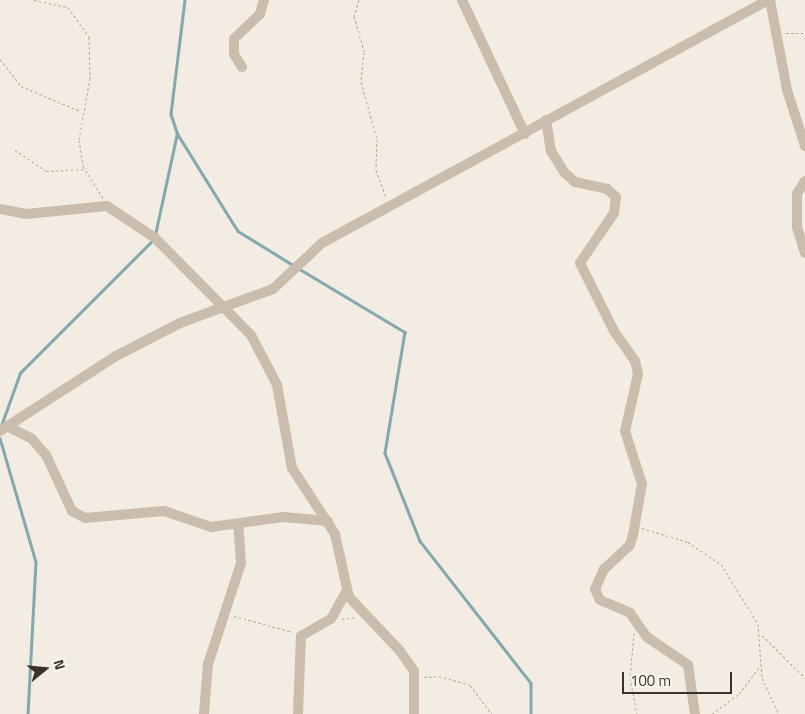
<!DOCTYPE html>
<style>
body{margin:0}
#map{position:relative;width:805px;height:714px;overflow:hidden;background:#f2ece2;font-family:"Titillium Web",sans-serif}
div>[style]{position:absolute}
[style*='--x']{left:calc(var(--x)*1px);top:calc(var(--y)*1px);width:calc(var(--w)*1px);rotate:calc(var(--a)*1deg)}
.stream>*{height:2.5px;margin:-1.25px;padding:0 1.25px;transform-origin:1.25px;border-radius:1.25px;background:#83a9ad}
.path>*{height:1px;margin-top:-0.5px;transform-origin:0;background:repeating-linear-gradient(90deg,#b6a799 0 2.5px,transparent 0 5px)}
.minor>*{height:10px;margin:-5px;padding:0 5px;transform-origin:5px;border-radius:5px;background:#cabdae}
span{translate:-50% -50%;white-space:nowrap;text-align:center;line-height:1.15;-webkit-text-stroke:5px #faf5ef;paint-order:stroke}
.north{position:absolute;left:20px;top:644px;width:50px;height:50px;-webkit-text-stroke:4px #faf5ef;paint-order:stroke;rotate:73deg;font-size:14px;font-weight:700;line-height:20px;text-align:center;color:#39312c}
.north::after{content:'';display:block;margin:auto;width:18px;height:22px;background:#39312c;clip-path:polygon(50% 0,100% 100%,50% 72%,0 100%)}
.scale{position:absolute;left:622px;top:672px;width:110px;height:22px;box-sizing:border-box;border:2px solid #39312c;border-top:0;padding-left:6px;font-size:15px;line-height:18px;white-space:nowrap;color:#39312c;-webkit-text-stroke:4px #faf5ef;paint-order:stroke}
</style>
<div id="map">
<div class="stream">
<div style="--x:185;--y:0;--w:115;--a:97"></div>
<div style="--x:171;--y:114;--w:20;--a:72"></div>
<div style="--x:177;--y:133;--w:115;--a:58.1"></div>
<div style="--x:238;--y:231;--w:65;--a:31.7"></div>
<div style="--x:155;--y:235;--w:104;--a:-77.8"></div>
<div style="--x:298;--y:268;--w:125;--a:30.9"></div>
<div style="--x:405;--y:332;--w:123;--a:99.4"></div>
<div style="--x:385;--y:453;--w:95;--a:68.3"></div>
<div style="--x:420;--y:541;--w:180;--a:52"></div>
<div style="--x:531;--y:683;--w:31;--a:90"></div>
<div style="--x:1;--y:426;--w:56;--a:-70.3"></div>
<div style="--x:20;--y:373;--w:188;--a:-45"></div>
<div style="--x:0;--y:438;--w:129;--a:73.8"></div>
<div style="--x:36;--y:562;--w:152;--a:93"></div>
</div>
<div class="path">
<div style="--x:34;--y:0;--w:35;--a:12"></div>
<div style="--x:68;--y:7;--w:37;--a:55"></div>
<div style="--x:89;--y:37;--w:41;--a:88.6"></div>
<div style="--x:90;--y:78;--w:63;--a:100.1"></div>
<div style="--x:79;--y:140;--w:26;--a:81"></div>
<div style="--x:83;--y:166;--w:38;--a:58"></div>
<div style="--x:359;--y:0;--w:17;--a:107"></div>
<div style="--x:354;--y:16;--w:37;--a:74"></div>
<div style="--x:364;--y:52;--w:30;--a:96"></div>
<div style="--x:361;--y:82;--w:59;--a:74.3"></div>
<div style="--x:377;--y:139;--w:31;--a:92"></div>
<div style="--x:376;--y:170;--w:29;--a:70"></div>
<div style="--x:786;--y:33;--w:19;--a:0"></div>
<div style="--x:0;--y:59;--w:34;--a:52"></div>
<div style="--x:21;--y:86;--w:64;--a:23"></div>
<div style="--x:15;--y:150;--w:37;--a:34"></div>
<div style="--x:46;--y:171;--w:38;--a:-3"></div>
<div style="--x:642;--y:528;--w:48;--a:16.9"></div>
<div style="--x:688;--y:542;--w:40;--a:34"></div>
<div style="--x:721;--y:564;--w:70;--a:58.3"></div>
<div style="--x:758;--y:624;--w:54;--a:85.8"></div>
<div style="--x:762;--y:678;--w:40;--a:65"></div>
<div style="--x:234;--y:616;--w:61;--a:15.2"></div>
<div style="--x:342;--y:619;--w:14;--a:-8"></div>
<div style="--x:634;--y:633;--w:45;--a:95.1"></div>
<div style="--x:630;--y:678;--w:37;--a:79"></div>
<div style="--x:762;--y:635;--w:61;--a:45"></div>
<div style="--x:424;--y:677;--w:15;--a:-4"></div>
<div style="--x:439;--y:676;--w:32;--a:16"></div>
<div style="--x:470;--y:685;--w:36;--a:53"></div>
<div style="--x:712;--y:714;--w:34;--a:-37"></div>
<div style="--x:739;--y:694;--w:35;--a:-53"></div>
</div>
<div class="minor">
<div style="--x:462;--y:0;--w:148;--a:64.8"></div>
<div style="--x:770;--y:0;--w:92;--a:79.3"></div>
<div style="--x:787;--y:90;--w:59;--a:72.2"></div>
<div style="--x:242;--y:67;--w:15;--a:-122"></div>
<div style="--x:234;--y:54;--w:15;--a:-90"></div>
<div style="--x:234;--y:39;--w:36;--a:-44"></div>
<div style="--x:260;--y:14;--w:15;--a:-74"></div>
<div style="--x:546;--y:120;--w:31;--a:81"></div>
<div style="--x:551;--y:151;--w:26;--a:58"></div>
<div style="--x:565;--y:173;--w:13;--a:42"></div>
<div style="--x:575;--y:182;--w:33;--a:12"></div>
<div style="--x:607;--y:189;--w:12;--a:42"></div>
<div style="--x:616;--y:197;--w:16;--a:97"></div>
<div style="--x:614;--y:213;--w:60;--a:124.2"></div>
<div style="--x:580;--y:263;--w:76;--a:63.4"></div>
<div style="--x:614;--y:331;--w:37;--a:55"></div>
<div style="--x:635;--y:361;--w:13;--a:77"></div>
<div style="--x:638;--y:374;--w:58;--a:102.8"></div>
<div style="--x:625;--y:431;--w:56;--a:72.2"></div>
<div style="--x:642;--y:484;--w:52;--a:100"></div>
<div style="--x:633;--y:535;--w:10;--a:107"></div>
<div style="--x:630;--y:545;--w:35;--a:137"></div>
<div style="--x:604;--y:569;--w:22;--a:114"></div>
<div style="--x:595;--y:589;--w:12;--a:66"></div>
<div style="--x:600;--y:600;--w:33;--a:23"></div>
<div style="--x:630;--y:613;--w:29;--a:55"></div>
<div style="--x:647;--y:637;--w:50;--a:34.3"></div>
<div style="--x:688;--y:665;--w:49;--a:81.9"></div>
<div style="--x:805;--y:181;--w:15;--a:122"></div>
<div style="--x:797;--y:194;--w:33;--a:90"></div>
<div style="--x:797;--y:227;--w:27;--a:73"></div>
<div style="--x:0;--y:209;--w:26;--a:11"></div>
<div style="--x:26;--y:214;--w:81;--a:-5.6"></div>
<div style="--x:107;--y:206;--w:58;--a:33.7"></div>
<div style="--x:155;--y:238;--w:136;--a:45.3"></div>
<div style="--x:251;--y:335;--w:56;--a:62.5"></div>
<div style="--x:277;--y:385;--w:84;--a:79.8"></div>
<div style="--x:292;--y:468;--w:79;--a:56.9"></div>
<div style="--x:335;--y:534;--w:65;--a:77.5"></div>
<div style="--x:349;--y:597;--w:74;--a:46.6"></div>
<div style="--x:400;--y:651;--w:24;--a:55"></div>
<div style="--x:414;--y:671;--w:43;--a:90"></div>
<div style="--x:7;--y:426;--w:28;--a:27"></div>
<div style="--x:32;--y:439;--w:21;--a:49"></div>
<div style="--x:46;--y:455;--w:62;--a:65.1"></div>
<div style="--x:72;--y:511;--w:15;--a:28"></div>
<div style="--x:85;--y:518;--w:79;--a:-5.1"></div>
<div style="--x:164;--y:511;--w:50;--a:18.8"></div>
<div style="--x:211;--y:527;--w:73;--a:-7.9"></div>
<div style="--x:283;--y:517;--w:45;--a:5.1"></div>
<div style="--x:0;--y:431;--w:138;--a:-32.9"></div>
<div style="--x:116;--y:356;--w:72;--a:-27.3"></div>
<div style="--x:180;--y:323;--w:99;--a:-20.1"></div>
<div style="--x:273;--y:289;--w:67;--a:-43.2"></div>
<div style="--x:322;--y:243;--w:508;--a:-28.58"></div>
<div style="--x:204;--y:714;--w:50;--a:-85.4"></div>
<div style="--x:208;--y:664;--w:106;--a:-71.9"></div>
<div style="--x:241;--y:563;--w:39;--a:-94"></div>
<div style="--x:298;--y:714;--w:78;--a:-87.8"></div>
<div style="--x:301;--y:636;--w:34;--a:-30"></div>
<div style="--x:331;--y:619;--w:33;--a:-61"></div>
</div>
<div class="north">N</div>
<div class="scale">100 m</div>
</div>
